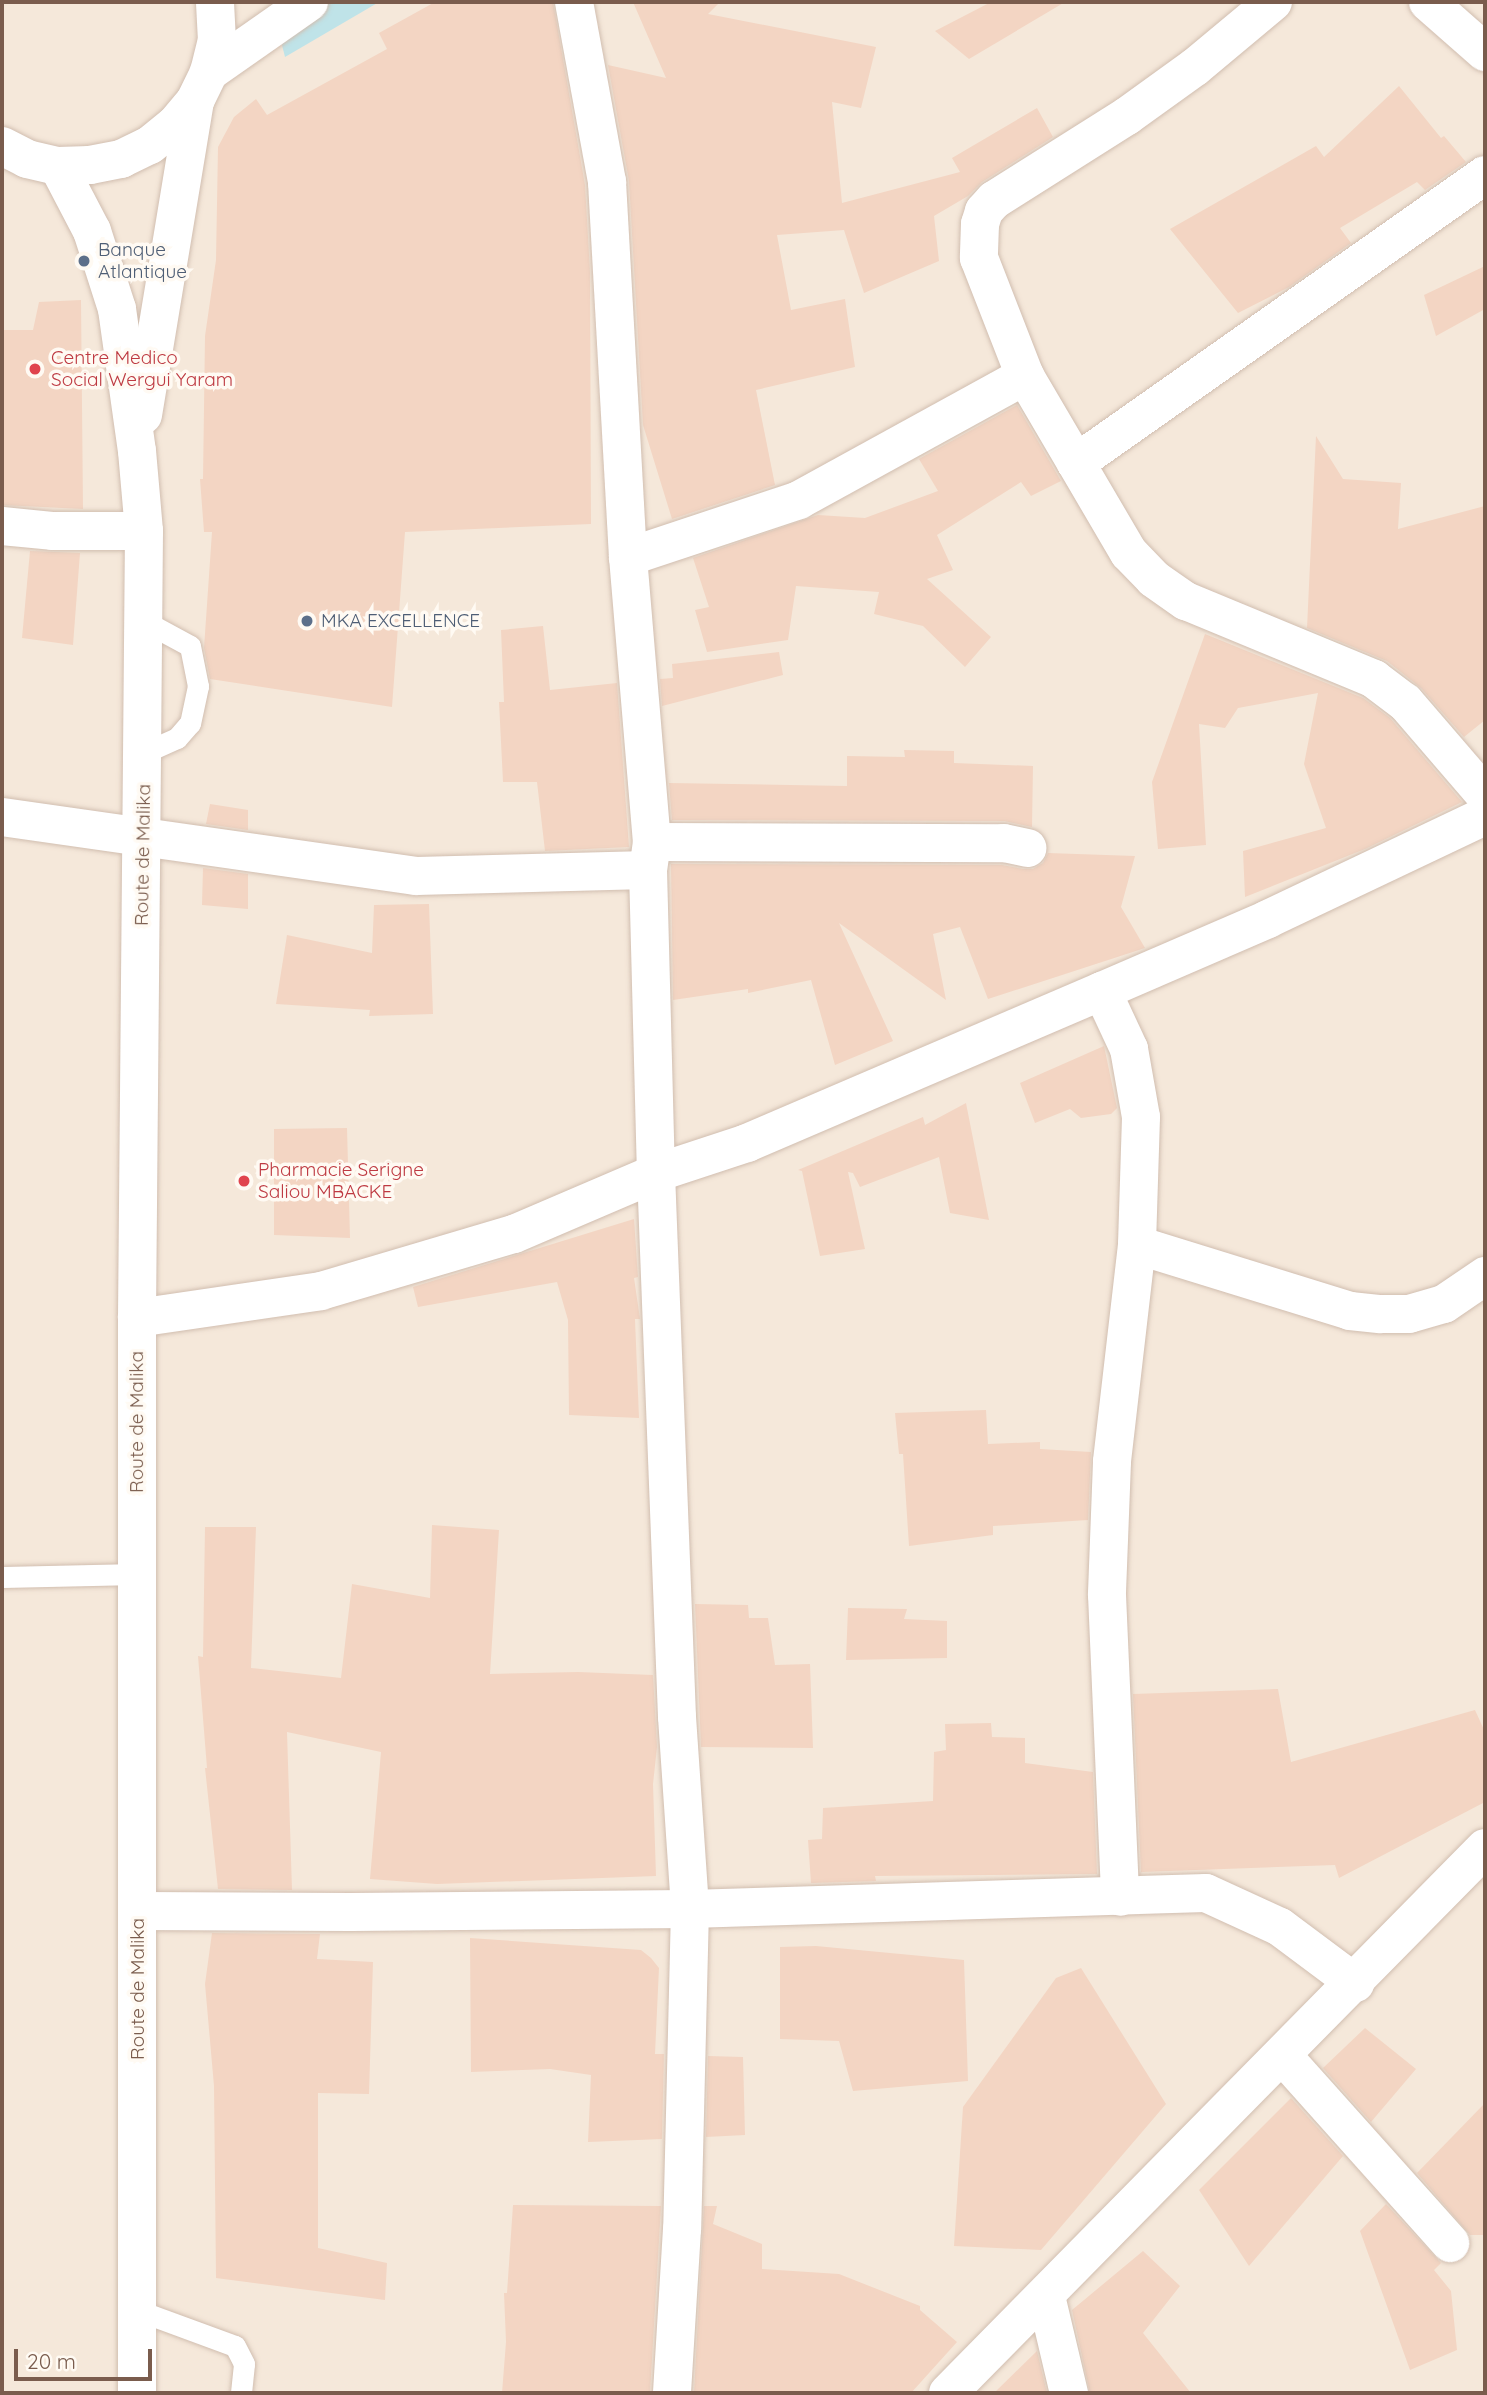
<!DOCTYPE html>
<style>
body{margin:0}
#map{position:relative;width:1487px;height:2395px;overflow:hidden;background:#fdf6ec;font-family:Quicksand,sans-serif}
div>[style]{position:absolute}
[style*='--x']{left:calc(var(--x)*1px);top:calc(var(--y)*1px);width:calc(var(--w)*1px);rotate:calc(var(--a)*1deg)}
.residential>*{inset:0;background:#f5e8da}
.water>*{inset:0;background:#bfe3e8}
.building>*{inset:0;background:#f3d5c3}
.roads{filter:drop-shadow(0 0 2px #d1beb0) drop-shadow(0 0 2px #d1beb0)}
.service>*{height:21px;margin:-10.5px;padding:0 10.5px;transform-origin:10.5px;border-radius:10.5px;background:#fff}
.minor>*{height:38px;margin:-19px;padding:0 19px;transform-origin:19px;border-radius:19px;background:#fff}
.secondary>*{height:38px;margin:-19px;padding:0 19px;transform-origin:19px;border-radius:19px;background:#fff}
.dots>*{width:19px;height:19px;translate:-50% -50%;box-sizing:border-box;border:4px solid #fffaf3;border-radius:50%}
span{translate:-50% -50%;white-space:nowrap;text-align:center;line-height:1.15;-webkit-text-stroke:7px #fffaf3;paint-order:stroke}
.service-label{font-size:19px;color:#4e5e75}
.left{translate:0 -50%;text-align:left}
.health-label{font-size:19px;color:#be3a42}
.street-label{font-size:19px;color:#7a5c4d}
.frame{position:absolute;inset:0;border:4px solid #7a5c4d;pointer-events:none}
.scale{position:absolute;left:14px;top:2349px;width:138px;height:32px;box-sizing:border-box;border:4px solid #7a5c4d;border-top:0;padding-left:9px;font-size:21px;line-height:24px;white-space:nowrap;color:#7a5c4d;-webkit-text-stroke:5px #fffaf3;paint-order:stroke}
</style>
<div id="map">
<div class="residential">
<div style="clip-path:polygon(2px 2px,1485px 2px,1485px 2393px,2px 2393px)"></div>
</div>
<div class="water">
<div style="clip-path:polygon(271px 2px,379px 2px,285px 57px)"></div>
</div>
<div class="building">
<div style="clip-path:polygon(435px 2px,553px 2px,585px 185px,590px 272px,591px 524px,405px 532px,392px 707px,210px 679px,204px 648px,212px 532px,204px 532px,200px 479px,203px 479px,205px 336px,216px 260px,218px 147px,234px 117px,256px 99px,267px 115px,387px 49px,379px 33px)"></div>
<div style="clip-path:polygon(633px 2px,720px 2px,708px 14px,876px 47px,861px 108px,832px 102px,842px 203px,960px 172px,952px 158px,1037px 108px,1053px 137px,982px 182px,968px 196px,934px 216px,939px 261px,864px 293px,844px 230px,777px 235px,791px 310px,845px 299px,855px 367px,756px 390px,775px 485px,672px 519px,643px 425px,629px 181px,608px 65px,666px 78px)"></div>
<div style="clip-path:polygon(991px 2px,1065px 2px,969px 59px,935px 31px)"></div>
<div style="clip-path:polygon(1399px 86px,1441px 138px,1444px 136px,1466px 162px,1425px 190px,1417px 182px,1340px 228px,1351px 243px,1289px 287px,1238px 313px,1170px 229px,1316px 146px,1324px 157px)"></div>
<div style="clip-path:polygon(1485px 266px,1485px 309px,1436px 336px,1424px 295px)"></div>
<div style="clip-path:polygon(81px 300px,83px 509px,2px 505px,2px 330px,33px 330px,39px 302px)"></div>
<div style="clip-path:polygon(1017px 405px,1061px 481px,1031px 496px,1021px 482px,937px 535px,953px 570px,927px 579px,991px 637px,965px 667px,923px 626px,874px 614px,879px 592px,796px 586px,788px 640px,707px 652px,695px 610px,709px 607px,693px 558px,818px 515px,865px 518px,938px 491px,919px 459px)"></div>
<div style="clip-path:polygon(1316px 436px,1343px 479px,1401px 483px,1398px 529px,1485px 506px,1485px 720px,1464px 737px,1421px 688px,1387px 661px,1307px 628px)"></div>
<div style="clip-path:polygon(30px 551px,80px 553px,73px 645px,22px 638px)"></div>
<div style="clip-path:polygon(543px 626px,550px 690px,617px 683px,629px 847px,545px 851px,537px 782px,503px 782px,499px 702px,504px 702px,501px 630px)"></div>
<div style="clip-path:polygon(1205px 634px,1363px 698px,1390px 718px,1462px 802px,1365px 849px,1245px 897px,1243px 851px,1326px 828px,1304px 764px,1318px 693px,1238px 708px,1225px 728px,1199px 724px,1206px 845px,1158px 849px,1152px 782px)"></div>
<div style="clip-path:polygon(779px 652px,783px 675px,662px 706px,660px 679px,673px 678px,672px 664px)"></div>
<div style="clip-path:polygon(904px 750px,954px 751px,954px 763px,1033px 766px,1032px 827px,1004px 821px,672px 820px,669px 783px,847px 786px,847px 756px,905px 757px)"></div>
<div style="clip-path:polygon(210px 804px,248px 810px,248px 830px,206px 824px)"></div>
<div style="clip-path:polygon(1048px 853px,1135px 856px,1121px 907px,1145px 948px,988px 999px,960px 927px,933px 934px,946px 1000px,839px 923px,893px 1041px,835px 1065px,811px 980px,748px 993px,748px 989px,673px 1000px,671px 864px,1002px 865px,1023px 869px,1033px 869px,1043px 863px)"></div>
<div style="clip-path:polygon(203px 868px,248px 874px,248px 909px,202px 905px)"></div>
<div style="clip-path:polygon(429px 904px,433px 1014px,369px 1016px,370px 1010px,276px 1004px,287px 935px,372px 953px,374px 905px)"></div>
<div style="clip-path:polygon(1104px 1046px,1117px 1108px,1111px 1114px,1081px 1118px,1070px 1109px,1035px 1123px,1020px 1083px)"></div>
<div style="clip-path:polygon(966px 1103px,989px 1220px,950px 1213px,939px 1157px,860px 1187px,853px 1173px,848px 1172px,865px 1249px,820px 1256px,802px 1171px,798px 1170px,923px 1117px,925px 1125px)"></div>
<div style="clip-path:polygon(347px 1128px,350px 1238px,274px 1235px,274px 1129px)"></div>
<div style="clip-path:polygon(634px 1219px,638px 1277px,634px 1278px,640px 1319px,635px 1319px,639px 1418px,569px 1415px,568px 1320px,557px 1282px,418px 1307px,413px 1287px)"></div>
<div style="clip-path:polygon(986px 1410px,988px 1444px,1040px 1442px,1040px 1449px,1091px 1452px,1088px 1520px,993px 1526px,993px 1535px,909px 1546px,903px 1454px,899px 1454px,895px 1413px)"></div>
<div style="clip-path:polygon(432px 1525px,499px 1530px,490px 1674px,578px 1672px,653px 1675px,657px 1747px,653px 1784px,656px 1876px,437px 1884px,370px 1879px,381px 1752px,287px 1732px,292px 1890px,218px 1889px,205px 1768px,207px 1768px,198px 1656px,203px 1657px,205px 1527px,256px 1527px,251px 1668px,341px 1678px,352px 1584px,430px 1598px)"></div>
<div style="clip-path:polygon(695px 1604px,748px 1605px,749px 1618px,768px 1618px,775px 1665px,810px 1664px,813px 1748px,701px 1747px)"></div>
<div style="clip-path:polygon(848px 1608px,907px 1609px,904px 1619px,947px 1621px,947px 1658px,846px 1660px)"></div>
<div style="clip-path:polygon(1278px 1689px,1291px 1762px,1475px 1710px,1485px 1732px,1485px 1802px,1339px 1878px,1335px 1865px,1141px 1872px,1133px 1694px)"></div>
<div style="clip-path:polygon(991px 1723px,992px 1737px,1025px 1738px,1025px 1763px,1093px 1772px,1097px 1874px,875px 1876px,876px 1881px,811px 1883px,808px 1840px,822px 1839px,823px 1808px,933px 1801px,934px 1752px,946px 1750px,945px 1724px)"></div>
<div style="clip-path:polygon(212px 1933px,320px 1934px,317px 1959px,373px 1962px,369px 2094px,318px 2093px,318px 2248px,387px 2263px,385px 2300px,216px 2278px,214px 2086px,205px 1984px)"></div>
<div style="clip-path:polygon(470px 1938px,641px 1950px,651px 1958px,659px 1968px,655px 2054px,664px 2054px,662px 2139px,588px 2142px,591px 2075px,550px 2069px,471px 2072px)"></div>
<div style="clip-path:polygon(816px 1946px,964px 1960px,968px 2081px,853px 2091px,839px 2041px,780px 2039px,780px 1947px)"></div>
<div style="clip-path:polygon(1081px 1968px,1166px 2104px,1041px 2250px,954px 2246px,963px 2107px,1056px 1978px)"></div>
<div style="clip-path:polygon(1365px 2028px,1416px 2069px,1371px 2122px,1323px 2068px)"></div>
<div style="clip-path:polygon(708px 2056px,743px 2057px,745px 2135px,706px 2137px)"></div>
<div style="clip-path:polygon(1291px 2098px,1343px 2156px,1249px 2266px,1199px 2190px)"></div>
<div style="clip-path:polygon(1485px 2103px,1485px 2235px,1470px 2235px,1417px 2173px)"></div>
<div style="clip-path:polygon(1386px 2204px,1441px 2263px,1434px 2270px,1451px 2291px,1457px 2350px,1410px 2370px,1360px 2231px)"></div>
<div style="clip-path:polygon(513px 2205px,661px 2206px,650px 2393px,502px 2393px,506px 2342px,504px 2293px,507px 2293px)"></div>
<div style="clip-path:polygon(704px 2206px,717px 2206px,713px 2224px,762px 2244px,762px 2269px,839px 2274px,920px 2306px,920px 2310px,957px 2342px,911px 2393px,694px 2393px)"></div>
<div style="clip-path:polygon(1143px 2251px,1180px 2286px,1143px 2333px,1191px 2393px,1090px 2393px,1072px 2310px)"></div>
<div style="clip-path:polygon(1037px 2351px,1047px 2393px,994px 2393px)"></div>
</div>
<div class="roads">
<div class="service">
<div style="--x:144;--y:621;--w:52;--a:28.5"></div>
<div style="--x:190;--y:646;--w:41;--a:78.7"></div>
<div style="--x:198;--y:686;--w:38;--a:102"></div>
<div style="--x:190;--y:723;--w:20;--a:131"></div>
<div style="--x:177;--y:738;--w:36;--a:156"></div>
<div style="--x:2;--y:1577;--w:136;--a:-1.3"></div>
<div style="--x:137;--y:2310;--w:104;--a:20.2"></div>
<div style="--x:235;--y:2346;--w:20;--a:63"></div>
<div style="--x:244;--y:2364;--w:29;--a:96"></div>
</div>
<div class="minor">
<div style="--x:574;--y:2;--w:183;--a:79.6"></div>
<div style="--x:607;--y:182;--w:376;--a:86.8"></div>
<div style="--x:628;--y:557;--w:286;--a:85.2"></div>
<div style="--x:652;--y:842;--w:28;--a:98"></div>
<div style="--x:648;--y:870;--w:303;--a:88.5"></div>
<div style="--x:656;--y:1173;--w:544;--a:87.79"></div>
<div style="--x:677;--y:1717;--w:192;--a:86.1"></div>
<div style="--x:690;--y:1909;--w:320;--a:91.4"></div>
<div style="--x:682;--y:2229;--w:164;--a:93.5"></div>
<div style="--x:1273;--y:2;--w:102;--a:140.2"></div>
<div style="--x:1195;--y:67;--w:84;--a:144.2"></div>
<div style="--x:1127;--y:116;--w:157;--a:147.7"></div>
<div style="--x:994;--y:200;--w:15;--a:132"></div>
<div style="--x:984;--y:211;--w:14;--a:107"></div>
<div style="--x:980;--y:224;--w:34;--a:92"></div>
<div style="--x:979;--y:258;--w:127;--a:68.7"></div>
<div style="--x:1025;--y:376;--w:205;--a:59.6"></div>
<div style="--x:1129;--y:553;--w:36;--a:46"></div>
<div style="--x:1154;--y:579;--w:39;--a:35"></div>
<div style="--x:1186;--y:601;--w:204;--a:22.5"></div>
<div style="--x:1374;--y:679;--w:39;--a:37"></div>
<div style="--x:1405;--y:702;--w:123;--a:49.3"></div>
<div style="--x:1428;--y:2;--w:76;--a:41.3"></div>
<div style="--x:1076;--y:463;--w:500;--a:-35.15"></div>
<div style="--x:2;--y:526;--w:50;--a:5.7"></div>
<div style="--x:52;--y:531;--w:92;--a:0"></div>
<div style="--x:628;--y:557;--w:180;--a:-18.4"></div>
<div style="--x:799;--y:500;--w:258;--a:-28.8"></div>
<div style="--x:2;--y:817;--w:418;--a:8.1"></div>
<div style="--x:416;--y:876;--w:232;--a:-1.5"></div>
<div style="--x:652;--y:842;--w:352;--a:0.2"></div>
<div style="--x:1004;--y:843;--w:24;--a:12"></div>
<div style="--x:1102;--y:991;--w:64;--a:65"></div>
<div style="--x:1129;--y:1049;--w:69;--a:80"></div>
<div style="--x:1141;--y:1117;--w:128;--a:91.8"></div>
<div style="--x:1137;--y:1245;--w:218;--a:96.6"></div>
<div style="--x:1112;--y:1462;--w:133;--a:92.2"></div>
<div style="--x:1107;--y:1595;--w:302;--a:87.5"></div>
<div style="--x:1137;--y:1245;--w:223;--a:17.2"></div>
<div style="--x:1350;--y:1311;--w:31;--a:6"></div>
<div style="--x:1381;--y:1314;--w:28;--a:0"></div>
<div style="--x:1409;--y:1314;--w:36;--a:-16"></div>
<div style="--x:1444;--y:1304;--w:50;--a:-34.3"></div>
<div style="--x:137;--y:1318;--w:186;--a:-8.3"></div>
<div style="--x:321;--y:1291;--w:201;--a:-16.5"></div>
<div style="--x:514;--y:1234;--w:155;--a:-23.2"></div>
<div style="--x:656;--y:1173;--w:96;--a:-18.2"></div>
<div style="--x:747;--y:1143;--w:386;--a:-23.2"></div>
<div style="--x:1102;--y:991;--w:181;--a:-23.4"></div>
<div style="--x:1268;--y:919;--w:240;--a:-25.4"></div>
<div style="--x:139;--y:1911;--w:212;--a:0.3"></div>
<div style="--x:351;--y:1912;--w:339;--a:-0.5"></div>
<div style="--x:690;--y:1909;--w:516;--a:-1.78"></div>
<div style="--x:1206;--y:1893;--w:81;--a:24.7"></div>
<div style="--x:1280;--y:1927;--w:94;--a:36.7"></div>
<div style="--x:1283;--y:2056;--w:251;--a:48.2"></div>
<div style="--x:1046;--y:2296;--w:100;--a:76.7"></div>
<div style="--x:948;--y:2393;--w:765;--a:-45.42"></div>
</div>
<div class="secondary">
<div style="--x:209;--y:72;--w:122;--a:-35"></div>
<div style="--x:2;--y:146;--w:28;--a:27"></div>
<div style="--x:27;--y:159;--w:32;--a:13"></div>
<div style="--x:58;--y:166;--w:32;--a:-2"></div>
<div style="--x:90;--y:165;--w:32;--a:-11"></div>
<div style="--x:121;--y:159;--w:32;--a:-26"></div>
<div style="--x:150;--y:145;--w:32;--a:-39"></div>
<div style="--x:175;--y:125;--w:31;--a:-50"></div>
<div style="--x:195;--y:101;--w:32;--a:-64"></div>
<div style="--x:209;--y:72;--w:32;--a:-76"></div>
<div style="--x:217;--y:41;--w:39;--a:-93"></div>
<div style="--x:58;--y:166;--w:73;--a:62.4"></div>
<div style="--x:92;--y:231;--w:82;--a:72.2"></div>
<div style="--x:117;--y:309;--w:143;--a:82"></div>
<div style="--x:137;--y:451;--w:80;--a:85"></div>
<div style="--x:144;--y:531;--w:787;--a:90.51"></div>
<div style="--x:137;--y:1318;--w:1075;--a:90"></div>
<div style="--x:143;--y:415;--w:318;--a:-80.6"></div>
</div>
</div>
<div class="dots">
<div style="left:84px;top:261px;background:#5c6f8a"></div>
<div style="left:35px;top:369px;background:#e0444e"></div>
<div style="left:307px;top:621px;background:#5c6f8a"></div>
<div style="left:244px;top:1181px;background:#e0444e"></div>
</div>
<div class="service-label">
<span class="left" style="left:98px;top:261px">Banque<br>Atlantique</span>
<span class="left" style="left:321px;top:621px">MKA EXCELLENCE</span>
</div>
<div class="health-label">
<span class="left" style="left:51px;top:369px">Centre Medico<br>Social Wergui Yaram</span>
<span class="left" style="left:258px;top:1181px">Pharmacie Serigne<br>Saliou MBACKE</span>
</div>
<div class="street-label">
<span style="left:143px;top:855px;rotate:-89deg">Route de Malika</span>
<span style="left:137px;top:1422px;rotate:-90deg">Route de Malika</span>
<span style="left:138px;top:1989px;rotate:-90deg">Route de Malika</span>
</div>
<div class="frame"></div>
<div class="scale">20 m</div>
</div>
